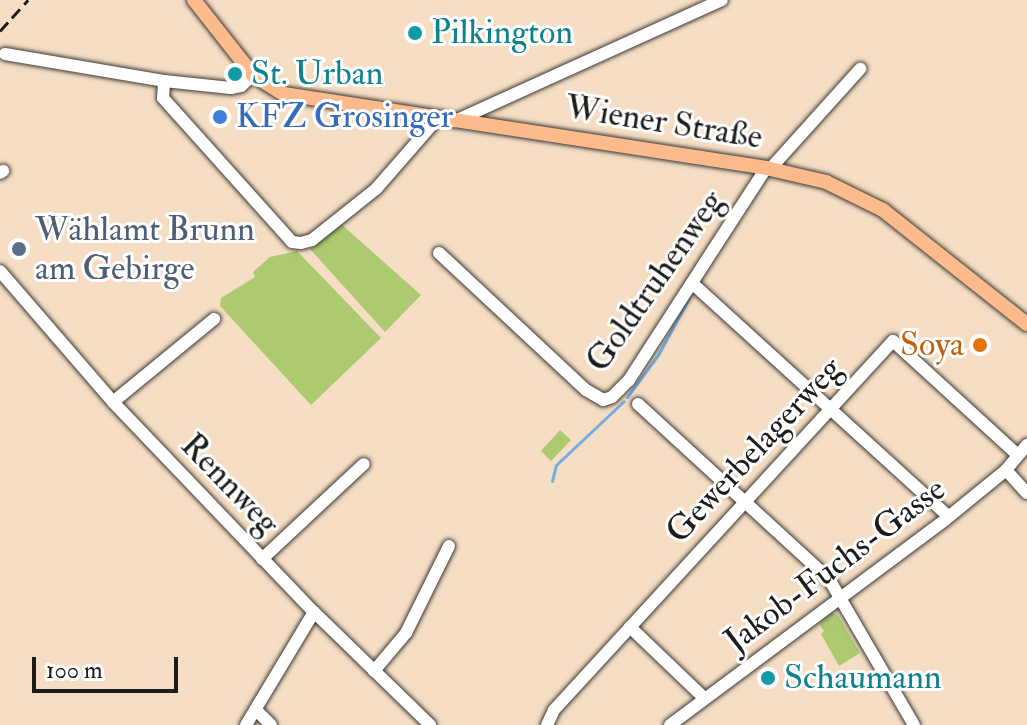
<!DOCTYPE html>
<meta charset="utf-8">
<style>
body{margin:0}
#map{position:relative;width:1027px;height:725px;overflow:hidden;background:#f5dec4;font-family:"IM FELL Double Pica",serif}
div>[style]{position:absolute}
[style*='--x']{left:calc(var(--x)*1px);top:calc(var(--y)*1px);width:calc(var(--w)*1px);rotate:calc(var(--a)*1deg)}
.green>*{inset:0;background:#adca71}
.stream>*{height:3px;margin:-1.5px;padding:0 1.5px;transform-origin:1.5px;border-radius:1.5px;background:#76ade5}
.roads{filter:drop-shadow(0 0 2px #3d3935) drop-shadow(0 0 2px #3d3935)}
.minor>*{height:12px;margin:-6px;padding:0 6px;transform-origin:6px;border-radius:6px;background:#fff}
.major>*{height:14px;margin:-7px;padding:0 7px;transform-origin:7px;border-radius:7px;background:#fbbb8c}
.rail>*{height:3px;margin-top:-1.5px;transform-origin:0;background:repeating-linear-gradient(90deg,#1c1c1c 0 12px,transparent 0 18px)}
.dots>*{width:22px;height:22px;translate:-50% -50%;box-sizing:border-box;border:4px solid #fff;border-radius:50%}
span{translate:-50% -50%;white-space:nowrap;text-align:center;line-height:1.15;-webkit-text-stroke:6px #fff;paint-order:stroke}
.culture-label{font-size:34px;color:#0d838f}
.left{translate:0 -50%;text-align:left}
.shop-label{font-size:34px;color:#366cbe}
.street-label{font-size:34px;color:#1c1c1c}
.service-label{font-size:34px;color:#4e5e75}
.food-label{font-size:34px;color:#c56008}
.right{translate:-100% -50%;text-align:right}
.scale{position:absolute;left:32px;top:657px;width:146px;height:36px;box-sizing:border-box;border:4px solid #1c1c1c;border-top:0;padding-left:10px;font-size:24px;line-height:28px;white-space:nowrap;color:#1c1c1c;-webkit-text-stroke:6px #fff;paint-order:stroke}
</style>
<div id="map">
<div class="green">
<div style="clip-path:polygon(341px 224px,421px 295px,385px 332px,310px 249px)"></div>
<div style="clip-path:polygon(297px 251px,381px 338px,311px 405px,220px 306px,221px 298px,255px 277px,253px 272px,270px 257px)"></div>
<div style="clip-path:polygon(560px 430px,571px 440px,551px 461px,541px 451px)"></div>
<div style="clip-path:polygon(832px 613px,838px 615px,860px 653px,839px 666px,821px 634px,824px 631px,819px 624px)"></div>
</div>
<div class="stream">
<div style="--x:627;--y:397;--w:52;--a:-53.6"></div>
<div style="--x:658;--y:355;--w:67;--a:-61.5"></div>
<div style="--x:552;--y:481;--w:16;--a:-76"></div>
<div style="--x:556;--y:465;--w:93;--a:-43.3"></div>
</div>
<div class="roads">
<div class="minor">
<div style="--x:5;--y:54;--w:161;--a:9.6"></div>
<div style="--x:164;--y:81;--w:67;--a:6"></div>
<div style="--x:231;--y:88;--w:10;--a:-11"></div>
<div style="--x:241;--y:86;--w:16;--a:-43"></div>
<div style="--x:164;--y:81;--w:17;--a:93"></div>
<div style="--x:163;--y:98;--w:193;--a:48.1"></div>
<div style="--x:292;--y:242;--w:9;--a:6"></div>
<div style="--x:301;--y:243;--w:11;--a:-15"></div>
<div style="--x:312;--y:240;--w:82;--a:-38.6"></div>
<div style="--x:376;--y:189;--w:94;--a:-48.9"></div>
<div style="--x:455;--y:121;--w:293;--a:-24.4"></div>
<div style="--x:770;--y:169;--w:135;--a:-48"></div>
<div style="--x:0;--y:173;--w:4;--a:-34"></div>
<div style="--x:439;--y:253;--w:201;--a:43"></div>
<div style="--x:586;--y:390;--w:20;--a:30"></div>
<div style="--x:603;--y:400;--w:9;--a:-18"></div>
<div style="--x:612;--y:397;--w:24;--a:-45"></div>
<div style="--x:629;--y:380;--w:252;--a:-57.1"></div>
<div style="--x:0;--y:271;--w:173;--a:49.2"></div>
<div style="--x:113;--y:402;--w:291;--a:46.3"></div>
<div style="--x:314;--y:612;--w:162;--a:44.2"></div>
<div style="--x:692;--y:283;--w:346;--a:42.3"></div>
<div style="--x:113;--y:402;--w:131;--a:-39.4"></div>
<div style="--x:638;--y:404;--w:259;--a:42.5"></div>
<div style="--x:829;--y:579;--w:169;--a:59.8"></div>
<div style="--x:1006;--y:470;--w:31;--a:48"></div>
<div style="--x:262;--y:559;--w:139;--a:-43"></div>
<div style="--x:630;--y:627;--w:103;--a:43.8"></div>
<div style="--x:374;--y:671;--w:50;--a:-49.9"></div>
<div style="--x:406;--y:633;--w:97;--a:-63.7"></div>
<div style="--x:256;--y:710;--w:21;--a:45"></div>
<div style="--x:246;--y:725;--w:132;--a:-59"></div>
<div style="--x:547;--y:725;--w:17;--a:-65"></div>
<div style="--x:554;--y:710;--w:501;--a:-47.43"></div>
<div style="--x:893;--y:341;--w:169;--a:42.4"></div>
<div style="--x:670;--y:725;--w:344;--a:-36.7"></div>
<div style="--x:946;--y:519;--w:77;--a:-39.2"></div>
<div style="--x:1006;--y:470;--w:33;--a:-50"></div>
</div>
<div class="major">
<div style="--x:194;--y:0;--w:95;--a:51.8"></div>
<div style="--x:253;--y:75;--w:36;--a:32"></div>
<div style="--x:284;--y:94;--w:488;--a:8.7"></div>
<div style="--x:766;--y:168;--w:62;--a:13.1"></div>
<div style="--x:826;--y:182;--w:64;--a:26.2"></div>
<div style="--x:883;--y:210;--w:184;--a:38.4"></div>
</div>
</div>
<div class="rail">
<div style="--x:0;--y:31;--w:42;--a:-47.9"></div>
</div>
<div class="dots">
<div style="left:415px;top:33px;background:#0f9aa8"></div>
<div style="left:235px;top:74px;background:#0f9aa8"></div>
<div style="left:220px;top:117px;background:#3f7fe0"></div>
<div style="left:19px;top:249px;background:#5c6f8a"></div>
<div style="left:980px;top:345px;background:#e8710a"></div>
<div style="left:768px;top:678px;background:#0f9aa8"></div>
</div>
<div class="culture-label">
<span class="left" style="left:431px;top:33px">Pilkington</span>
<span class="left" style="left:251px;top:74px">St. Urban</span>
<span class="left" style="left:784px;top:678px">Schaumann</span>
</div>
<div class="shop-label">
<span class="left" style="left:236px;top:117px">KFZ Grosinger</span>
</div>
<div class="street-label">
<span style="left:664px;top:122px;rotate:9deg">Wiener Straße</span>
<span style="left:655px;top:281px;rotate:-55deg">Goldtruhenweg</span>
<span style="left:754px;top:450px;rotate:-47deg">Gewerbelagerweg</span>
<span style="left:230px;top:484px;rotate:46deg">Rennweg</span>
<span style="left:835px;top:565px;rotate:-37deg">Jakob-Fuchs-Gasse</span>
</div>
<div class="service-label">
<span class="left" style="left:35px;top:249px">Wählamt Brunn<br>am Gebirge</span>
</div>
<div class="food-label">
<span class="right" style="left:964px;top:345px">Soya</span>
</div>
<div class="scale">100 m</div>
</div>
